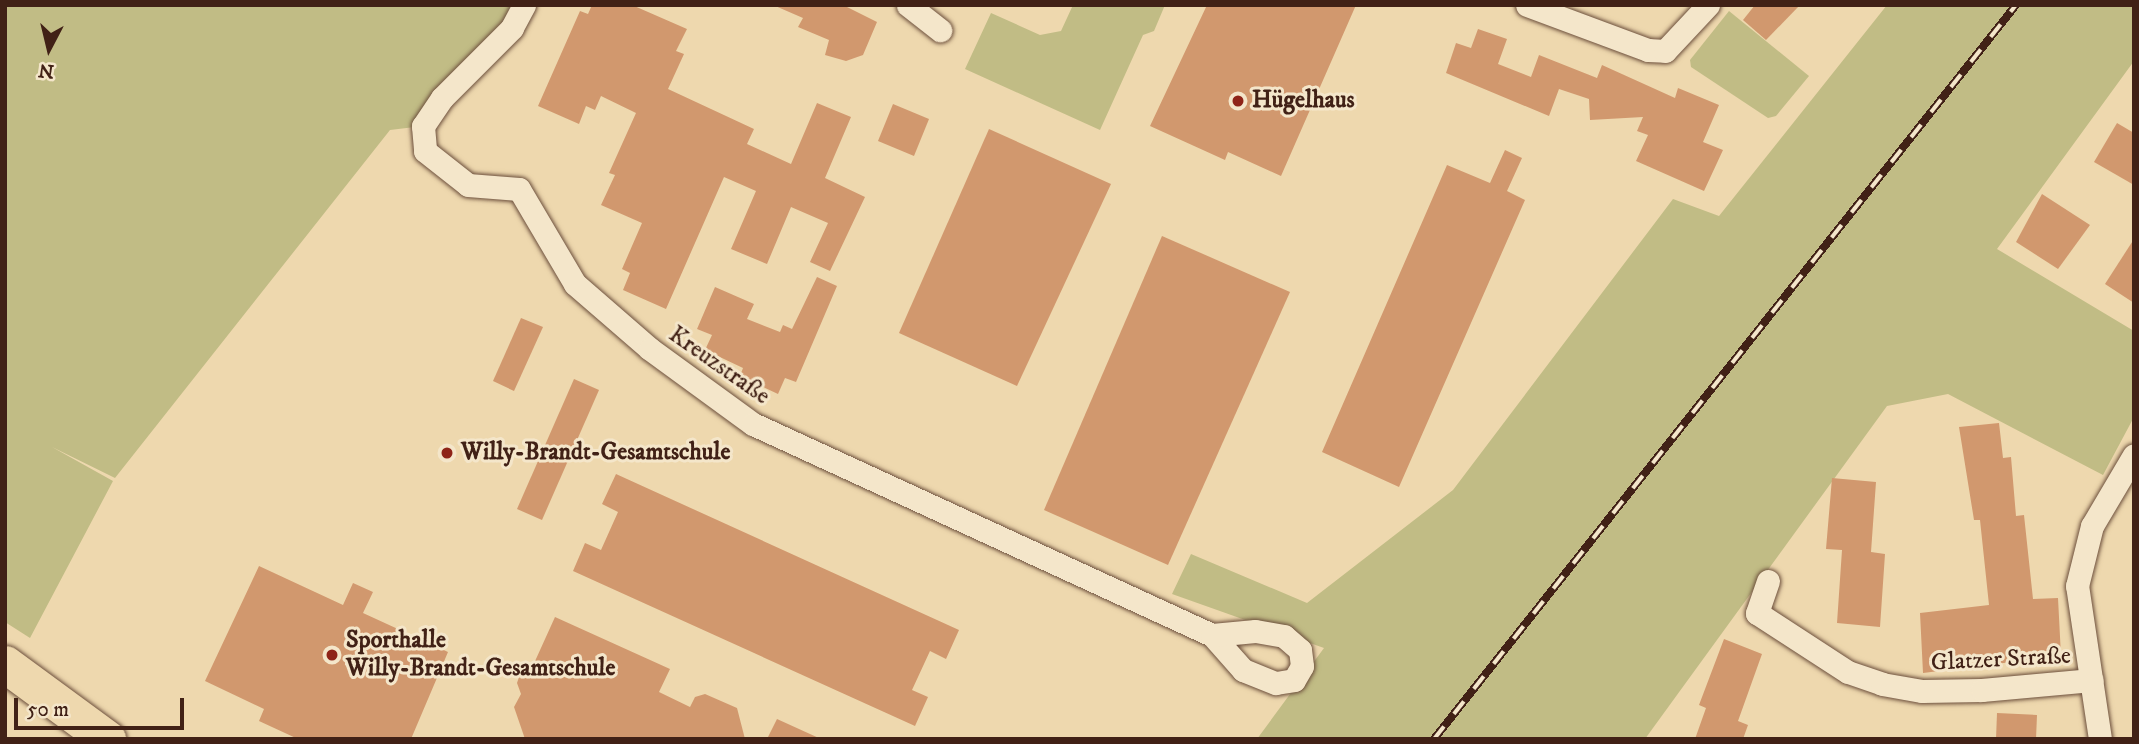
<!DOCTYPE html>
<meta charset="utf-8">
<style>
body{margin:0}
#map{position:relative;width:2139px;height:744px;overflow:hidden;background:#eed8ae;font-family:"IM FELL DW Pica",serif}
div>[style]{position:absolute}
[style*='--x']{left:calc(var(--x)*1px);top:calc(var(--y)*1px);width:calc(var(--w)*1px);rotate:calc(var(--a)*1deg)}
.green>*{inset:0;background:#c1bc85}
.building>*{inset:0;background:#d1986e}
.roads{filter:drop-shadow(0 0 2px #6c4f3c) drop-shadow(0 0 2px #6c4f3c)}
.minor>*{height:23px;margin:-11.5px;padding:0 11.5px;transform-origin:11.5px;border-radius:11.5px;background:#f4e6ca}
.primary>*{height:37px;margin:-18.5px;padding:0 18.5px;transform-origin:18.5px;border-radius:18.5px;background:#eed8ae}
.rail>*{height:8px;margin-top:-4px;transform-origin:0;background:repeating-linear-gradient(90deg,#f4e6ca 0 16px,#412116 0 32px);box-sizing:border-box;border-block:2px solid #412116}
.dots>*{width:19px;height:19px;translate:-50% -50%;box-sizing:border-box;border:4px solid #f4e6ca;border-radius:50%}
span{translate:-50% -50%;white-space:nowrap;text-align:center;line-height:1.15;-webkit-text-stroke:6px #f4e6ca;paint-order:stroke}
.poi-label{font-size:24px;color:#412116;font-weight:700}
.left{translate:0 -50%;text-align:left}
.street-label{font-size:24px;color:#412116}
.frame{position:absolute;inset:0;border:7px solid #412116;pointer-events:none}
.north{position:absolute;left:14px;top:14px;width:70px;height:70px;-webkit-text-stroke:5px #f4e6ca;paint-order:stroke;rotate:187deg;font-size:19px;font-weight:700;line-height:28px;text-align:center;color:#412116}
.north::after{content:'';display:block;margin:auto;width:24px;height:32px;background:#412116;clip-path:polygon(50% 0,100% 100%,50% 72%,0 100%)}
.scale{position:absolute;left:14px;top:698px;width:170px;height:32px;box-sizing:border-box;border:4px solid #412116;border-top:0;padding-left:9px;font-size:21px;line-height:24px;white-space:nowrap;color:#412116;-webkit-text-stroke:5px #f4e6ca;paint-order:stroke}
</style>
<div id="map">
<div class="green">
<div style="clip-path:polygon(5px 5px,524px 5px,423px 126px,390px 130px,115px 478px,52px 447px,113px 481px,30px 638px,5px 622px)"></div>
<div style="clip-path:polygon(1073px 5px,1165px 5px,1154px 31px,1143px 35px,1100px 130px,965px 69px,991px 13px,1040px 35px,1061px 31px)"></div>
<div style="clip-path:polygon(1887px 5px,2134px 5px,2134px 61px,1997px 249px,2134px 331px,2134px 417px,2103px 475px,1948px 394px,1887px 406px,1645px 739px,1257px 739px,1324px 648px,1172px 594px,1191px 554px,1307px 603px,1453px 490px,1673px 199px,1719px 216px)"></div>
<div style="clip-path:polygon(1729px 11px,1809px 76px,1776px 116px,1768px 118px,1691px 67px,1690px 60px)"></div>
</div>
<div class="building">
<div style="clip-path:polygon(592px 5px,632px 5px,687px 29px,676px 51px,684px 54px,668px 89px,754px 129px,747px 144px,791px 164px,817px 103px,851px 117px,825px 178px,865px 197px,830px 271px,810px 262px,828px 223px,791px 207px,767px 264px,731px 249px,756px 191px,724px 177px,666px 309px,623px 290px,630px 273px,622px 269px,642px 223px,601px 205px,615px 175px,609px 173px,636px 113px,601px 96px,595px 110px,586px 106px,579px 124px,538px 106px,580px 11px,588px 14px)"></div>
<div style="clip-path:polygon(773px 5px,843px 5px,877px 22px,863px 55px,846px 61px,825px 55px,829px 40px,798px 27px,803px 18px)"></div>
<div style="clip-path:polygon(1207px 5px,1356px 5px,1281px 176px,1228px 152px,1225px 160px,1150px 126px)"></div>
<div style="clip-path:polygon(1755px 5px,1800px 5px,1766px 40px,1743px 20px)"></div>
<div style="clip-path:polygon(1478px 29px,1507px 39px,1498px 64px,1531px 77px,1539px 55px,1597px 78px,1602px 65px,1675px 98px,1678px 88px,1719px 105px,1703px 142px,1723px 150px,1704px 191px,1636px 161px,1648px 135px,1637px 131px,1643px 117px,1590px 120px,1589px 99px,1559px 89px,1549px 116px,1446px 73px,1456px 43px,1471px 48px)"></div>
<div style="clip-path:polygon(893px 104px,929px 119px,914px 156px,878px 141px)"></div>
<div style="clip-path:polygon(2117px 123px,2134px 133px,2134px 185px,2094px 162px)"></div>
<div style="clip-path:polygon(989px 129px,1111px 184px,1017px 386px,899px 333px)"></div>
<div style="clip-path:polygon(1505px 150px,1522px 158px,1507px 191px,1525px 200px,1399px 487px,1322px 452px,1447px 165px,1490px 183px)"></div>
<div style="clip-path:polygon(2042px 194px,2090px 225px,2058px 269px,2016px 242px)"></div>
<div style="clip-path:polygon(1162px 236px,1290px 292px,1168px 565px,1044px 510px)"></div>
<div style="clip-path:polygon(2134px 239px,2134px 303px,2105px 284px)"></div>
<div style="clip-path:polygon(817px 277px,837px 286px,796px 382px,785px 378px,778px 394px,740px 376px,743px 368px,705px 350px,712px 335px,697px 329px,715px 287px,754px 304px,747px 319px,780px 332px,783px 325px,792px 329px)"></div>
<div style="clip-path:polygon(521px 318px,543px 327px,514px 391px,493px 381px)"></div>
<div style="clip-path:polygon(574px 379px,599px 390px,542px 520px,517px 509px)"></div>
<div style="clip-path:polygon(1999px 423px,2003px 458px,2011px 457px,2016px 516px,2024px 515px,2033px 599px,2058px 598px,2061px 656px,1923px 673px,1920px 613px,1989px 605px,1980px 520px,1974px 520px,1959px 427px)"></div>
<div style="clip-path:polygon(616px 474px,959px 630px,946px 659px,930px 651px,912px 690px,928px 697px,915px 726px,573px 571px,585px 543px,601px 550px,618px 512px,602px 504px)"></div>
<div style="clip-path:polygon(1832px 478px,1876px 482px,1871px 552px,1885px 554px,1880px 627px,1837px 623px,1842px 550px,1826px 549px)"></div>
<div style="clip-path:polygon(259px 566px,343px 605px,353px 583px,373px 592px,363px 613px,448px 652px,411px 739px,298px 739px,259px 721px,264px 709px,205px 681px)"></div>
<div style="clip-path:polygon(555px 617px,670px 669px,659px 692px,690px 707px,695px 697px,705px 694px,737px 708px,745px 739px,525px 739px,514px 707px,521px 694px,517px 683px,520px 674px,531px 670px)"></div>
<div style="clip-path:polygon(1724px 639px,1762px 654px,1738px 721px,1748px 725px,1743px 739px,1695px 739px,1706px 708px,1699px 705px)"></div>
<div style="clip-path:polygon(1997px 713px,2037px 715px,2036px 739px,1996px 739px)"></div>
<div style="clip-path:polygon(777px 719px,821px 739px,767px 739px)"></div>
</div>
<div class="roads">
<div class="minor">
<div style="--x:524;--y:5;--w:26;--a:118"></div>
<div style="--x:512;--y:28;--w:99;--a:135"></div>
<div style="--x:442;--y:98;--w:34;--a:124"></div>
<div style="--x:423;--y:126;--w:25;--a:85"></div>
<div style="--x:425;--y:151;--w:55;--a:38.3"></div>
<div style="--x:468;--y:185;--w:51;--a:4.5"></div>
<div style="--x:519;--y:189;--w:110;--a:59.5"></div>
<div style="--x:575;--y:284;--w:99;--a:40.9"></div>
<div style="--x:650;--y:349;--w:127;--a:36.1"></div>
<div style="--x:753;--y:424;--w:505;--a:24.69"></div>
<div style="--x:1212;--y:635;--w:47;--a:48.5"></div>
<div style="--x:1243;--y:670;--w:35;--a:22"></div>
<div style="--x:1276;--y:683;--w:18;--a:-9"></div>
<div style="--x:1294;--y:680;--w:16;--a:-60"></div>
<div style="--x:1302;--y:666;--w:16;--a:-97"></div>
<div style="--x:1300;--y:650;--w:21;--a:-139"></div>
<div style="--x:1284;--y:636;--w:29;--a:-170"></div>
<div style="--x:1255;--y:631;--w:43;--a:174.7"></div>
<div style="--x:908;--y:5;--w:41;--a:38"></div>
<div style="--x:1527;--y:5;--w:129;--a:20.4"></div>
<div style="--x:1648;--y:50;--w:17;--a:3"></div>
<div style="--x:1665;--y:51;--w:63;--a:-46.9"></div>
<div style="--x:1768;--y:581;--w:34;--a:109"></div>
<div style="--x:1757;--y:613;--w:108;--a:33"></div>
<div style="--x:1848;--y:672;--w:36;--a:19"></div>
<div style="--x:1882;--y:684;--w:41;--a:9.9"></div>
<div style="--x:1922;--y:691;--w:60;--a:-1"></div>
<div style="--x:1982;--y:690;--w:110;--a:-5.2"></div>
<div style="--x:2100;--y:739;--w:155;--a:-98.5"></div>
<div style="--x:2077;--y:586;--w:62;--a:-76"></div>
<div style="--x:2092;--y:526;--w:82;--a:-59.4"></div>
</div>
<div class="primary">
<div style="--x:5;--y:664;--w:127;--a:36.3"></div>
</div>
</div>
<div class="rail">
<div style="--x:1434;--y:739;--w:937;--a:-51.59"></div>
</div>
<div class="dots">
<div style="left:1238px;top:101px;background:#8f2418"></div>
<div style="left:447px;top:453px;background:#8f2418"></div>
<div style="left:332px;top:655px;background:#8f2418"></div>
</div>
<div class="poi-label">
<span class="left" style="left:1252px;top:101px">Hügelhaus</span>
<span class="left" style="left:461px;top:453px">Willy-Brandt-Gesamtschule</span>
<span class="left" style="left:346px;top:655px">Sporthalle<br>Willy-Brandt-Gesamtschule</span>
</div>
<div class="street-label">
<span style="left:719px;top:366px;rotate:35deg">Kreuzstraße</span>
<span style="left:2001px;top:660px;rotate:-3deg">Glatzer Straße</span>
</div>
<div class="frame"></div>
<div class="north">N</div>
<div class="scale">50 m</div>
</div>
